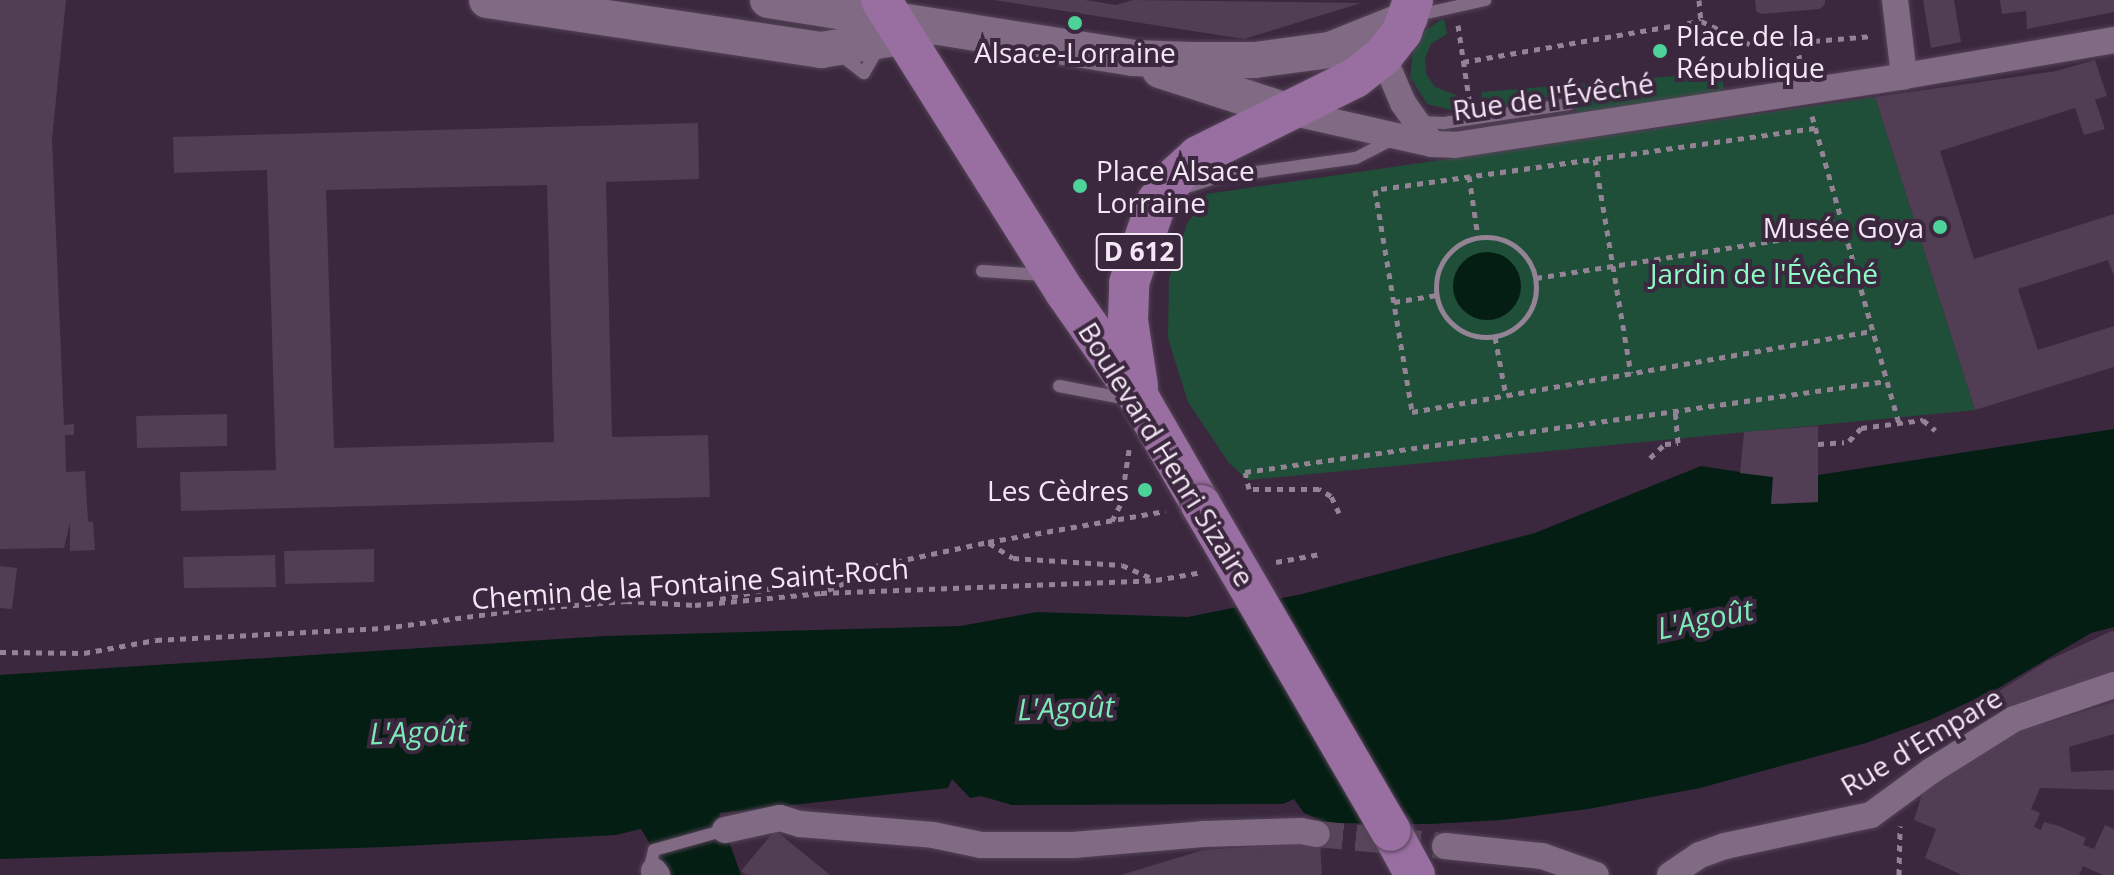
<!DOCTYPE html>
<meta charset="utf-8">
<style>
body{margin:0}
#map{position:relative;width:2114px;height:875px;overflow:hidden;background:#3b283e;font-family:"Open Sans",sans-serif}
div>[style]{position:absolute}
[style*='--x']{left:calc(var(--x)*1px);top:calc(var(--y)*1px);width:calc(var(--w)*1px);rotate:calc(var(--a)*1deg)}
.green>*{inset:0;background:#1f4f39}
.water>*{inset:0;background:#051e13}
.round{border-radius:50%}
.building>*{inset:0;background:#513d54}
.street-tunnel>*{height:26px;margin-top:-13px;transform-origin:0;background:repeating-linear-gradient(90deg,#574559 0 26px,transparent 0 39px)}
.path>*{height:5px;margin-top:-2.5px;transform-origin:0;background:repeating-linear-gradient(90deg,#938395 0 6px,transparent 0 12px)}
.path>.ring{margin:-2.5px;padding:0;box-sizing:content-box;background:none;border:5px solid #938395;border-radius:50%}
.roads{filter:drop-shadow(0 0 2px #544457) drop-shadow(0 0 2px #544457)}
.lane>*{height:12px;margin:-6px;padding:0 6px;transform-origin:6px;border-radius:6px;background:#816b84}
.street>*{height:26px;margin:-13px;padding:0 13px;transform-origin:13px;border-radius:13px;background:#816b84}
.secondary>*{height:36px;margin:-18px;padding:0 18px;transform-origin:18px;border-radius:18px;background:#816b84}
.primary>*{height:40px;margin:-20px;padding:0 20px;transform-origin:20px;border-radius:20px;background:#996ea0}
.bridges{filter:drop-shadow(0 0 2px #544457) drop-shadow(0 0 2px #544457)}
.primary-bridge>*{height:40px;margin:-20px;padding:0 20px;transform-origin:20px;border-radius:20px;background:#996ea0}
.dots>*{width:22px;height:22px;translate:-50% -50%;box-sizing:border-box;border:4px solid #3b283e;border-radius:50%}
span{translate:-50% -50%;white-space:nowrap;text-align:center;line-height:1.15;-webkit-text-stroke:8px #3b283e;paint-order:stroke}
.shield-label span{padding:2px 6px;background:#3b283e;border:2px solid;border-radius:6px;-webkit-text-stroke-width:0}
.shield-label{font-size:26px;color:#f4e7f5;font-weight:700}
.poi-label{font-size:28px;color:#f4e7f5}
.left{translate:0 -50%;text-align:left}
.right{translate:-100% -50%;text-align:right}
.street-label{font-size:28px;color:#f4e7f5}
.park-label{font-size:28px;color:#8dfcc7}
.water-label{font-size:30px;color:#7beab6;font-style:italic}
</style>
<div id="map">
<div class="green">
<div style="clip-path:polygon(1444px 18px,1447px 34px,1431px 44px,1425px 58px,1426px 74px,1435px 87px,1456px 95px,1459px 112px,1427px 104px,1410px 77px,1414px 44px,1424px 31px)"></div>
<div style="clip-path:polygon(1721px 72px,1725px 95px,1576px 114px,1573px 92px,1480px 111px,1482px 92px)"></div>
<div style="clip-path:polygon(1875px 97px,1975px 410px,1248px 480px,1229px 463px,1188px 402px,1168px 338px,1169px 278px,1187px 224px,1207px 194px)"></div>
</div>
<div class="water">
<div class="round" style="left:1453px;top:252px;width:68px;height:68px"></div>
<div style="clip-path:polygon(2114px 429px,2114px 627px,2091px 633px,1995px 690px,1930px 720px,1866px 743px,1700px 788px,1588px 809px,1502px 820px,1430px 824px,1326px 823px,1304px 813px,1294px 799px,1283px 804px,1012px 805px,981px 796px,970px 798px,952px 779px,948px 788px,719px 813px,741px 875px,669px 875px,641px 829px,616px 835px,387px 847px,0 859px,0 675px,606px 636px,960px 626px,1037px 612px,1188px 617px,1302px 594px,1535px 533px,1701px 466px,1773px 477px,1771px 504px,1817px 502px,1818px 475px)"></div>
</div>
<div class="building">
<div style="clip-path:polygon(0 0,66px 0,52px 139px,64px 425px,74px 424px,74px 435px,65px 435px,66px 472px,85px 471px,88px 521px,93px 522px,95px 550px,70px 551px,70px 522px,64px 548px,0 549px)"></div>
<div style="clip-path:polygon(994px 0,1085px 0,1116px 5px,1133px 0,1361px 3px,1244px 39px)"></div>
<div style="clip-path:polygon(1755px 0,1825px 0,1825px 4px,1820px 9px,1761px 14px,1756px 11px)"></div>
<div style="clip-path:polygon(1923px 0,1954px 0,1961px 42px,1931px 48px)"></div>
<div style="clip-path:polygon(2000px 0,2114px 0,2114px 12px,2027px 29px,2026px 11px,2002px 14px)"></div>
<div style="clip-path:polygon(2095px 60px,2107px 96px,2095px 100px,2105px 129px,2084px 135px,2075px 108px,1940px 151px,1974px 259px,2114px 214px,2114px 276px,2108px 260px,2018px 289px,2038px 350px,2114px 326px,2114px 367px,1975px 410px,1875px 97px,2056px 71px)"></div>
<div style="clip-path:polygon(evenodd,698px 123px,699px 179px,606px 182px,612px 437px,708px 435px,710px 497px,181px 511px,180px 472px,276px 470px,267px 170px,174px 173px,173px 137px,698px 123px,547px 185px,554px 442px,334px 448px,326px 190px,547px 185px)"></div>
<div style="clip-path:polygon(227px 414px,227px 446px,137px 448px,136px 416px)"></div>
<div style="clip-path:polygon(1818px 426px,1818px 502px,1771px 504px,1773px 477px,1740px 473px,1744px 432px)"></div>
<div style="clip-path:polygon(374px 549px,374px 582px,285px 584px,284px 551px)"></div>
<div style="clip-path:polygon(275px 555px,276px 587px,184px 588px,183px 557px)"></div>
<div style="clip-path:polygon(0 566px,17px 568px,12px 609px,0 608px)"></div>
<div style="clip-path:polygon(2114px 630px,2114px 674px,2006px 707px,1997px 706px,1991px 696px,2047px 661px)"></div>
<div style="clip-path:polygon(2114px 702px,2114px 734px,2069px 747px,2071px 772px,2114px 770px,2114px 790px,2040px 788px,2031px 809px,2040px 813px,2034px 827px,2041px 830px,2044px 822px,2059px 826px,2086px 838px,2083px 845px,2094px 849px,2105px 825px,2114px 829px,2114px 875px,2103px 875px,2083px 866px,2079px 875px,1962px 875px,1925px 858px,1936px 829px,1914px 820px,1924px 788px,2020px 731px)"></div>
<div style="clip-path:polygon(775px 830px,830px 875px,746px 875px,741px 871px)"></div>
<div style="clip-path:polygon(1320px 842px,1322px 875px,1121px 875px,1203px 850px)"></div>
</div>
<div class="street-tunnel">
<div style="--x:1317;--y:834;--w:129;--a:5.4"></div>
</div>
<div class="path">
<div style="--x:1699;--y:0;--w:21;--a:85"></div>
<div style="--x:1458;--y:25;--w:75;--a:81.5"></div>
<div style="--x:1798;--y:43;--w:24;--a:85"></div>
<div style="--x:1463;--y:62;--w:242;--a:-9.8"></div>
<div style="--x:1701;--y:21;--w:59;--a:25.3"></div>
<div style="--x:1754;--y:46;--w:119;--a:-4.8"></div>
<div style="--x:1812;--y:116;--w:319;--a:74.2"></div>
<div style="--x:1815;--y:128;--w:444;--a:172"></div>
<div style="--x:1375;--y:190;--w:225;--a:80.5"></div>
<div style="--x:1412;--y:412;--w:468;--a:-10"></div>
<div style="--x:1595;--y:159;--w:217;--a:80.5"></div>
<div style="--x:1469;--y:176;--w:62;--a:81.6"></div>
<div class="ring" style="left:1436px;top:237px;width:95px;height:95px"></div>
<div style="--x:1536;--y:278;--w:312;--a:-8.9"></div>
<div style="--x:1394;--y:302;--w:44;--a:-9.2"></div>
<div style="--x:1495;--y:337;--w:60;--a:79.4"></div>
<div style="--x:1849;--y:441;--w:18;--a:-47"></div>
<div style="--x:1861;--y:428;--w:63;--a:-7.4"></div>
<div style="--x:1923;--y:420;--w:16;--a:40"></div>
<div style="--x:1818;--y:444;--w:26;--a:-4"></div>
<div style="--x:1650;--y:458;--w:21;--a:-43"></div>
<div style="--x:1665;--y:444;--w:13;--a:-4"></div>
<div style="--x:1678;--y:443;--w:32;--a:-95"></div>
<div style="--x:1339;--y:513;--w:19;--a:-115"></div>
<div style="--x:1331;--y:496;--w:14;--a:-150"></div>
<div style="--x:1319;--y:489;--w:70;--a:180"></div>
<div style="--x:1249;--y:489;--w:17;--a:-103"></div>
<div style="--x:1245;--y:472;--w:648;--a:-8.07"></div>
<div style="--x:1112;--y:521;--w:20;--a:-63"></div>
<div style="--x:1121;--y:503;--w:54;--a:-81.4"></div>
<div style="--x:989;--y:543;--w:28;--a:32"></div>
<div style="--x:1013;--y:558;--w:109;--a:3.7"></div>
<div style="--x:1122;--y:565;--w:32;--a:24"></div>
<div style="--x:1276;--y:562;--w:45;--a:-10.3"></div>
<div style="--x:828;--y:590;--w:65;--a:-22.6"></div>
<div style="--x:720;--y:599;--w:274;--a:-12"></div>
<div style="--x:988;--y:542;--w:180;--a:-9.9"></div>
<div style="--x:0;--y:652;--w:84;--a:0.7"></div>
<div style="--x:84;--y:653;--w:73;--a:-10.2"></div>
<div style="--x:156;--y:640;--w:228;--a:-3"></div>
<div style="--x:384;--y:628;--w:142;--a:-7.7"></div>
<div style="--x:525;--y:609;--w:101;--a:-4.5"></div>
<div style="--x:626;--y:601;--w:69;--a:3.3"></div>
<div style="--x:695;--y:605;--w:127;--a:-5.4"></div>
<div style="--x:821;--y:593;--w:335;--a:-2.2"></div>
<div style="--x:1156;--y:580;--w:47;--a:-9.9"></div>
<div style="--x:1899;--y:875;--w:49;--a:-88.8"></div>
</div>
<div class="roads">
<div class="lane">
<div style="--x:1418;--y:15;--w:69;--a:-12.6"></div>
<div style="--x:842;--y:56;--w:28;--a:38"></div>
<div style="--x:864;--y:73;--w:30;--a:-60"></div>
<div style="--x:1417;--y:122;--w:27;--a:2"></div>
<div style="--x:1444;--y:123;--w:126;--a:-8.6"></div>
<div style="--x:1187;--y:187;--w:29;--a:-18"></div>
<div style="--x:1215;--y:178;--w:142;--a:-8.1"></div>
<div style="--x:1356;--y:158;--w:42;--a:-27.2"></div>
<div style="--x:982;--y:271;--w:61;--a:3.8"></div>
<div style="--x:1059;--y:386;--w:69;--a:10.8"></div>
<div style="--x:654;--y:871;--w:9;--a:-111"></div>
<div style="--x:651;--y:863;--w:13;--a:-77"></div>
<div style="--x:654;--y:850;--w:74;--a:-15.7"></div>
</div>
<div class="street">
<div style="--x:1895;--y:0;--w:77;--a:83.2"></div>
<div style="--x:1383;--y:56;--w:51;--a:66.9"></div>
<div style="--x:1403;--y:103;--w:50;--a:54.7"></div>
<div style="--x:1432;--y:144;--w:23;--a:2"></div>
<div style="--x:1455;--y:145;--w:454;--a:-8.7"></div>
<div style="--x:1904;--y:76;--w:213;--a:-9.7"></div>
<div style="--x:1290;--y:112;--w:146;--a:12.7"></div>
<div style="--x:725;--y:830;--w:56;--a:-12.3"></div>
<div style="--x:780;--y:818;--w:21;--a:17"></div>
<div style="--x:800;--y:824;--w:133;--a:4.7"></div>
<div style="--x:933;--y:835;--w:49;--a:11.8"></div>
<div style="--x:981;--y:845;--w:92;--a:0"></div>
<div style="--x:1073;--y:845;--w:130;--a:-4.8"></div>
<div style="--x:1203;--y:834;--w:98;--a:-1.8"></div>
<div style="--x:1301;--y:831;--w:16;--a:11"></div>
<div style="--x:1445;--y:846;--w:98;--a:5.9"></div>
<div style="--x:1542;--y:856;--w:57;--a:19.4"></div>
<div style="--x:654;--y:871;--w:5;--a:53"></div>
<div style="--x:1670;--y:875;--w:36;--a:-34"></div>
<div style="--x:1700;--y:855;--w:27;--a:-20"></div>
<div style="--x:1725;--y:846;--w:149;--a:-12"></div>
<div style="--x:1871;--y:815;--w:74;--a:-36.3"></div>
<div style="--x:1931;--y:771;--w:98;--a:-32.1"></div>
<div style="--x:2014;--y:719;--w:106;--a:-18.8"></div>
</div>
<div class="secondary">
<div style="--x:487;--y:0;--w:338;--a:8.5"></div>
<div style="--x:821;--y:50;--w:100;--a:-9.2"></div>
<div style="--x:768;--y:0;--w:370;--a:9"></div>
<div style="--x:1133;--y:58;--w:58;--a:2"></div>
<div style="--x:1191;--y:60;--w:64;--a:0"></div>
<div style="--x:1255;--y:60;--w:76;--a:-7.6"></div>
<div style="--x:1330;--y:50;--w:86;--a:-21.8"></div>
<div style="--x:1160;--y:70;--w:137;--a:17.9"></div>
</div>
<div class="primary">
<div style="--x:881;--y:0;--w:345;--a:57.8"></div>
<div style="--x:1065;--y:292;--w:133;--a:55.1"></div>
<div style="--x:1141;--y:401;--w:120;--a:60"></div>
<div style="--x:1138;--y:386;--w:66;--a:-98.7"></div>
<div style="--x:1128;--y:321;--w:38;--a:-88"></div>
<div style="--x:1129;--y:283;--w:87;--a:-71.1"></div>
<div style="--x:1157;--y:201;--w:33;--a:-52"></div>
<div style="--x:1177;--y:175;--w:28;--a:-42"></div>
<div style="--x:1198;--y:156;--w:175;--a:-26.4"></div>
<div style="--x:1355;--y:78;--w:36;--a:-38"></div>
<div style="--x:1383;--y:56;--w:31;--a:-52"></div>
<div style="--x:1402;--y:32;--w:34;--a:-71"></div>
<div style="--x:1391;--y:831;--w:50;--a:61.4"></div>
</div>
</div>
<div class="bridges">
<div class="primary-bridge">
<div style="--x:1201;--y:505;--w:377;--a:59.8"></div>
</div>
</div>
<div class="dots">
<div style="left:1075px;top:23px;background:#4dd39a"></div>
<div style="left:1660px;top:51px;background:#4dd39a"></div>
<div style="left:1080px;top:186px;background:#4dd39a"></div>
<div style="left:1940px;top:227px;background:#4dd39a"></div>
<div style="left:1145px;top:490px;background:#4dd39a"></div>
</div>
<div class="shield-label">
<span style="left:1139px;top:252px">D 612</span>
</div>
<div class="poi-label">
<span class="left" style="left:1676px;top:51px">Place de la<br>République</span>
<span style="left:1075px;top:52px">Alsace-Lorraine</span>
<span class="left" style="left:1096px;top:186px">Place Alsace<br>Lorraine</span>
<span class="right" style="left:1924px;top:227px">Musée Goya</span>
<span class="right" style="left:1129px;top:490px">Les Cèdres</span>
</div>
<div class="street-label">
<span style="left:1553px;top:96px;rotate:-8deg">Rue de l'Évêché</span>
<span style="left:1167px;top:454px;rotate:58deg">Boulevard Henri Sizaire</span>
<span style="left:690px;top:583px;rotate:-4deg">Chemin de la Fontaine Saint-Roch</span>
<span style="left:1921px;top:741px;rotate:-31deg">Rue d'Empare</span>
</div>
<div class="park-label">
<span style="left:1764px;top:273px">Jardin de l'Évêché</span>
</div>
<div class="water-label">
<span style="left:1705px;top:619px;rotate:-12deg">L'Agoût</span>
<span style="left:1066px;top:708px;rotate:-2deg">L'Agoût</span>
<span style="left:418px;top:732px;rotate:-2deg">L'Agoût</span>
</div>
</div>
